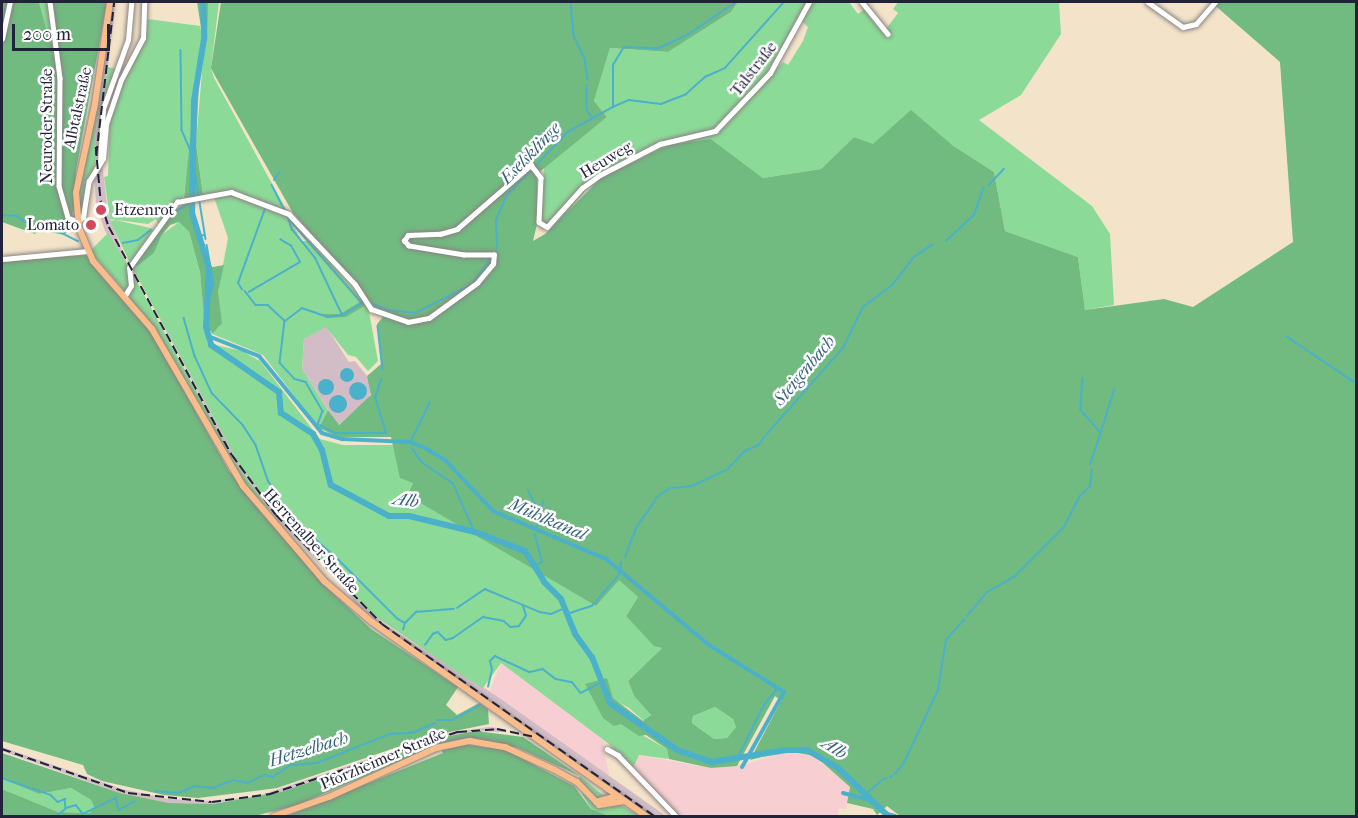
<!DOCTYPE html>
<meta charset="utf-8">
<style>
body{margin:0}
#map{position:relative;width:1358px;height:818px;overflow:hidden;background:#f3e3c9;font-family:"IM FELL French Canon",serif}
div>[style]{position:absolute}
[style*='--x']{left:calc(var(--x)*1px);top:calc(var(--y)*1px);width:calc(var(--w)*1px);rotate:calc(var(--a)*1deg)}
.built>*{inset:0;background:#f7cfd2}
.industrial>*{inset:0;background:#d2bdc6}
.green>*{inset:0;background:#8cda98}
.forest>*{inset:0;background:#71ba80}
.water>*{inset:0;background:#4bb1cb}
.round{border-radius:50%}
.stream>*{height:1.5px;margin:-0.75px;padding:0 0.75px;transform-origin:0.75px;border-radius:0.75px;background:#4bb1cb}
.canal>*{height:4px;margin:-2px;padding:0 2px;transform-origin:2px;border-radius:2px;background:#4bb1cb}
.river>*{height:6px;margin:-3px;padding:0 3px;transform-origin:3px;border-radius:3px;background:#4bb1cb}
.roads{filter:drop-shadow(0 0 2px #8a8282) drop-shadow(0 0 2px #8a8282)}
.minor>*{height:4.5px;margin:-2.25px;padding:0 2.25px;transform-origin:2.25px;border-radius:2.25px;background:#fff}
.major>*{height:6px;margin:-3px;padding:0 3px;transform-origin:3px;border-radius:3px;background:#fabc8b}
.rail>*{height:1.5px;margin-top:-0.75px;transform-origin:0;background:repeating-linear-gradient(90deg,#22223b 0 9px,transparent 0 13.5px)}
.dots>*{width:16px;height:16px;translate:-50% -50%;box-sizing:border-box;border:3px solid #fff;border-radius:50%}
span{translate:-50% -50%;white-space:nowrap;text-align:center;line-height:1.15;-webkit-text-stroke:5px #fff;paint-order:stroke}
.street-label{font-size:16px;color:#22223b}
.poi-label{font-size:16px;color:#22223b}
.left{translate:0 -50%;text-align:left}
.right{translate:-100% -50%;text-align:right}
.water-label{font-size:18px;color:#34627c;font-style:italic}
.frame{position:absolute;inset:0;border:3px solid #22223b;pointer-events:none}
.scale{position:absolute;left:12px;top:24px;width:98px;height:27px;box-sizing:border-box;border:3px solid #22223b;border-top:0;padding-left:8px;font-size:18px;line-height:21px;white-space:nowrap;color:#22223b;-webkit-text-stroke:4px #fff;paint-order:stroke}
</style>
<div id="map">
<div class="built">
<div style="clip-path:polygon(399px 632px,490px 691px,501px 663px,605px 741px,603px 745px,609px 774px,606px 778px)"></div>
<div style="clip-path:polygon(786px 751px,815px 757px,850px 787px,846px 809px,839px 808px,838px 816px,679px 816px,632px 770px,638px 755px,711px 768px,747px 764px)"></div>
</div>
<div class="industrial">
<div style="clip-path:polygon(113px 2px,114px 17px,95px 163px,96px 128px)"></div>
<div style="clip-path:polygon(102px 163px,108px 213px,128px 266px,105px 231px,96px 205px,94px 171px)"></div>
<div style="clip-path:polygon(132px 267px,238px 462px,328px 574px,271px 512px,235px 462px)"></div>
<div style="clip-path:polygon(326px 326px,349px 362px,355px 361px,367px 376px,372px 389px,368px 400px,338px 425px,302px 369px,304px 339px)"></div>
<div style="clip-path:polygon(331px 573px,384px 624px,501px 699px,666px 816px,651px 816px,396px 635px,357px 605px)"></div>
<div style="clip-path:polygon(489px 727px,505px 729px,504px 732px,476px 731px,444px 737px,281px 792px,213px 804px,169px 803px,120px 793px,2px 751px,2px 747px,122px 789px,169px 799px,212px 801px,258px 796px,443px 734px)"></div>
</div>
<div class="green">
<div style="clip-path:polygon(39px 2px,49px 2px,54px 43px,50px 42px)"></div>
<div style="clip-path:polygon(113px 2px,96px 128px,95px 163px,81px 215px,78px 196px)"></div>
<div style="clip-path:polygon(208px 2px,219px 2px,211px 68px,214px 78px,287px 211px,276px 210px,237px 191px,203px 195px,196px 143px)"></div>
<div style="clip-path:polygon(738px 2px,807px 2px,770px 69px,720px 130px,783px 62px,788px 65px,803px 41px,808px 27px,802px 22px,813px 2px,849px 2px,858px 14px,864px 9px,889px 37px,886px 29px,898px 13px,893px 9px,898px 2px,1059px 2px,1061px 34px,1021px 95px,979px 120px,1092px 206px,1110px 234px,1114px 305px,1085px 310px,1078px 257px,1005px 231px,994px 172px,952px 145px,873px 145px,854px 137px,821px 169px,763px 178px,711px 139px,632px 160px,586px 190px,559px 222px,541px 224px,544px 167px,607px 117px,594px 101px,610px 48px,668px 52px,731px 12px)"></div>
<div style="clip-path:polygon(148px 19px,200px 26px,203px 40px,184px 196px,158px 223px,156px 219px,148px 224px,110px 219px,104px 177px,108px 176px,110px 117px,123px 82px,146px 39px)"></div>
<div style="clip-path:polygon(108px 67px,116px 69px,102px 105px)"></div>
<div style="clip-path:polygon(225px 194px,236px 194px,288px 217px,302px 241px,310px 241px,318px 248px,363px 300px,341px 314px,319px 314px,345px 317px,366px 305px,369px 312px,378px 361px,368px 371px,356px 357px,348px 355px,326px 327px,304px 339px,302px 369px,328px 410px,319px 428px,263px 355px,210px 333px,219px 327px,218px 292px,228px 238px,214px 197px)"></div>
<div style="clip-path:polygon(116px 220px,154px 229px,130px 263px,110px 221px)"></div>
<div style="clip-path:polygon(179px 222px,189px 232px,200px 272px,207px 343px,242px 351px,260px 361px,320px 439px,343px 445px,393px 445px,413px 483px,407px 494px,596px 606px,619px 579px,638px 597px,626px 616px,654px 645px,662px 648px,628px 681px,634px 696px,651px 715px,644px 721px,629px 708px,586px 684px,621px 723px,667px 749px,669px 759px,639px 755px,632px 770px,609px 744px,501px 663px,483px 688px,466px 678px,371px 613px,331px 573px,333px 566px,325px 566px,282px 520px,238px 462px,132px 267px,154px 253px,160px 236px)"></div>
<div style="clip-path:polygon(108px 233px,128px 266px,130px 284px,125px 292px,90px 251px)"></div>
<div style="clip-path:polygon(130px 269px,235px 462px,271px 512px,327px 576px,239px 477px,151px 323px,130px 300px)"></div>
<div style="clip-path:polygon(715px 707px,733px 719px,736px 727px,727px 738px,714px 739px,692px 723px,693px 716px)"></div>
<div style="clip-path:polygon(580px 776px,603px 795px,606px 796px,597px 799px,578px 780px)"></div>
<div style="clip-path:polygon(2px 779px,39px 794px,71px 788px,91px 800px,94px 807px,90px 813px,58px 812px,2px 789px)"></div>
<div style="clip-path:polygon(584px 792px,595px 805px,605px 808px,617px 803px,640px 816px,609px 816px,591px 809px,582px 794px)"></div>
</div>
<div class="forest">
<div style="clip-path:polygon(2px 2px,39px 2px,50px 42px,54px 43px,49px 2px,107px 2px,76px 170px,74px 209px,65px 235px,38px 230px,35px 234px,2px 222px)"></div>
<div style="clip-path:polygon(197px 2px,208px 2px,207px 39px,203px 40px)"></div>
<div style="clip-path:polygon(evenodd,221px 2px,738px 2px,731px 12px,668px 52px,610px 48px,594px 101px,607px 117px,537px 174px,537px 224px,533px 241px,545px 234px,602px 177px,669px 145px,711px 139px,763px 178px,821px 169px,854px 137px,873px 144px,911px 110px,952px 145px,994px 172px,1005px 231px,1078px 257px,1085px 310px,1164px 299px,1193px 307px,1293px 242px,1280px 62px,1211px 2px,1356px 2px,1356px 816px,900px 816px,887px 806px,877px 815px,873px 809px,847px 803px,850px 787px,815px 756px,786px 751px,750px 760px,781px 701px,775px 696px,737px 766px,711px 768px,669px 759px,667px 749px,646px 735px,639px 736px,621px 724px,614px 726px,603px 718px,585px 684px,607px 678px,613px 698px,643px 721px,651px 715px,634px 696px,628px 681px,662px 648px,654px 646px,626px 616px,638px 597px,619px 580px,596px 606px,407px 495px,413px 483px,400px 478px,391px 437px,338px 437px,319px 428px,328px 410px,339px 425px,371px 395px,367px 376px,381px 364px,377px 324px,383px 317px,293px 213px,214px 74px,211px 68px,221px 2px,715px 707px,733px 719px,736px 727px,727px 738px,714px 739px,692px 723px,693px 716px,715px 707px)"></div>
<div style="clip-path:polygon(199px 84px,196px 144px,203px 195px,184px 198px,194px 101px)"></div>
<div style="clip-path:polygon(191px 199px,191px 213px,208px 268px,224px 265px,218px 292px,222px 323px,213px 333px,205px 327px,200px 272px,189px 232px,179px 222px,170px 225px,161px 236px,154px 253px,137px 266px,134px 263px,174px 211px)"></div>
<div style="clip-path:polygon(86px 255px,152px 333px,229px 471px,322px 583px,371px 629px,458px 687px,446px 705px,457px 715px,479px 703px,488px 709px,489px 724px,430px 736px,277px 788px,198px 798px,164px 795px,102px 781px,87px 774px,83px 765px,2px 741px,2px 261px)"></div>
<div style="clip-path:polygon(363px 300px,366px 305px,346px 317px,327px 318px,319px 314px,340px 314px)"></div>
<div style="clip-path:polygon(476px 731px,523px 737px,580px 776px,518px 748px,467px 738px,443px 743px,297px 805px,255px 816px,2px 816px,2px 789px,58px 812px,90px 813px,94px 807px,91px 800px,71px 788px,39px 794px,2px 779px,2px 753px,120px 793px,169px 803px,213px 804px,281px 792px,444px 737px)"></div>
<div style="clip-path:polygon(461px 744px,506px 750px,574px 786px,591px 809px,609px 816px,287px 816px,443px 753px,441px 749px)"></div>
</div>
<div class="water">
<div class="round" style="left:340px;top:368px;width:14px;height:14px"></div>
<div class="round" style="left:318px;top:379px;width:16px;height:16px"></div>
<div class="round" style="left:349px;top:382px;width:18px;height:18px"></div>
<div class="round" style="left:329px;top:395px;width:18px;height:18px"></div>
</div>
<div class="stream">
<div style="--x:571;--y:2;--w:34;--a:85"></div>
<div style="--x:574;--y:36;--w:25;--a:64"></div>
<div style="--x:585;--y:59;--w:21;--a:82"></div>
<div style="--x:181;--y:50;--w:80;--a:89.3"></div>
<div style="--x:182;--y:130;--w:25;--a:67"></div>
<div style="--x:192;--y:153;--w:87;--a:80.8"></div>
<div style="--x:587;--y:85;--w:25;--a:90"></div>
<div style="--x:587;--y:110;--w:10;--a:53"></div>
<div style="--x:613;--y:107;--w:17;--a:-24"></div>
<div style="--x:629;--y:100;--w:32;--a:7"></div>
<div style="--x:661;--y:104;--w:26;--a:-21"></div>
<div style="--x:685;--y:95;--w:27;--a:-42"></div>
<div style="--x:705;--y:77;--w:22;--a:-24"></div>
<div style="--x:725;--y:68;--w:89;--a:-48.2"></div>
<div style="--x:274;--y:180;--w:9;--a:-54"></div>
<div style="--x:272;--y:185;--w:28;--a:63"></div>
<div style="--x:988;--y:186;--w:23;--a:-47"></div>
<div style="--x:2;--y:215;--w:15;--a:4"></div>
<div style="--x:17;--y:216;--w:21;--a:35"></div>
<div style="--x:288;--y:216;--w:14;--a:73"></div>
<div style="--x:292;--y:229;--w:38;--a:51"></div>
<div style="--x:316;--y:259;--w:61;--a:64.7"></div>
<div style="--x:170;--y:217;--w:26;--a:-37"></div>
<div style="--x:289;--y:219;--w:111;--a:49"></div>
<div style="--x:38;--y:229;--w:16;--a:0"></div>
<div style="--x:54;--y:229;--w:27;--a:27"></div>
<div style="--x:199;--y:236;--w:5;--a:-11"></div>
<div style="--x:946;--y:241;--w:38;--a:-43"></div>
<div style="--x:974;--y:215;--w:28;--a:-71"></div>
<div style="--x:123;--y:243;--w:15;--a:-11"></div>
<div style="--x:138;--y:240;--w:16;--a:-38"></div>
<div style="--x:207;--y:245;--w:39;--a:80"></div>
<div style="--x:214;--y:283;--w:24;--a:105"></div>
<div style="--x:497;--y:249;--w:29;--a:-92"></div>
<div style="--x:496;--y:220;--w:27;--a:-66"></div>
<div style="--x:507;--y:195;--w:88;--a:-45.9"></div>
<div style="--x:568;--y:132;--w:51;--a:-29.1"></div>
<div style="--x:613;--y:107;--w:42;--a:-90"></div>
<div style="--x:613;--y:65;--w:21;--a:-59"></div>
<div style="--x:624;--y:47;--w:35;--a:2"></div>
<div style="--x:659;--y:48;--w:33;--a:-25"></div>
<div style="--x:689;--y:34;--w:57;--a:-34.2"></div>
<div style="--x:473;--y:283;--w:31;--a:-54"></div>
<div style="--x:242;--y:290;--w:8;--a:-120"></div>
<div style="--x:238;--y:283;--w:79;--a:-70"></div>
<div style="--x:245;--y:291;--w:18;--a:52"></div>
<div style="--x:256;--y:305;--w:12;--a:0"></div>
<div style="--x:268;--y:305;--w:23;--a:43"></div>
<div style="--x:285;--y:321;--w:42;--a:96.8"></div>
<div style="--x:280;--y:363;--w:22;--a:47"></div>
<div style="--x:295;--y:379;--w:11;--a:15"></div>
<div style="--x:306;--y:382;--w:34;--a:60"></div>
<div style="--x:323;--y:411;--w:15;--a:110"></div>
<div style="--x:249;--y:292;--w:59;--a:-30.5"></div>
<div style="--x:300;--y:262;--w:18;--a:-119"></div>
<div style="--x:291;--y:246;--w:12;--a:-149"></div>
<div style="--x:368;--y:302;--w:22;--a:22"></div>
<div style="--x:388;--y:310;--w:27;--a:6"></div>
<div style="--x:415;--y:313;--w:60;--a:-26.6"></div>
<div style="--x:184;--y:318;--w:40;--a:74"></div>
<div style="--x:195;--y:356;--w:41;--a:65.3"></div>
<div style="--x:212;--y:393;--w:45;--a:45.9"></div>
<div style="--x:243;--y:425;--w:24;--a:57"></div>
<div style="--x:256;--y:445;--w:39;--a:71"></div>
<div style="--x:269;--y:482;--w:46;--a:57.3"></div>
<div style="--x:294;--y:521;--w:52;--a:40.4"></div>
<div style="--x:285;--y:321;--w:21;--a:-37"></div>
<div style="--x:302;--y:308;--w:28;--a:19"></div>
<div style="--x:328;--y:317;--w:15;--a:-8"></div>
<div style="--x:343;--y:315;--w:25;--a:-32"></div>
<div style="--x:378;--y:326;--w:44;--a:83.5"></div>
<div style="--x:1286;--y:336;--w:84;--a:33.9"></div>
<div style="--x:1083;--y:378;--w:32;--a:94"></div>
<div style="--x:1081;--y:410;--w:30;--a:49"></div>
<div style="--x:1101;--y:433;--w:33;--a:108"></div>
<div style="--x:320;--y:425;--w:17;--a:28"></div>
<div style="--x:335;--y:433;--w:51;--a:0"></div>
<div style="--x:386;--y:433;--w:37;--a:-107"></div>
<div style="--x:375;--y:398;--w:20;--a:-72"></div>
<div style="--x:1101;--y:432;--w:44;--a:-72.8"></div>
<div style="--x:766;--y:435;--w:116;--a:-48.5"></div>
<div style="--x:843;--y:348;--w:46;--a:-64"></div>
<div style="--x:863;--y:307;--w:38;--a:-37"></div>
<div style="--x:893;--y:284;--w:34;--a:-52"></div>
<div style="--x:914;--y:257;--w:22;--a:-34"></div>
<div style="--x:411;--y:441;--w:43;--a:-64"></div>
<div style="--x:412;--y:448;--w:19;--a:54"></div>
<div style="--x:423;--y:463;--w:36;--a:34"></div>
<div style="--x:453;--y:483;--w:54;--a:65.8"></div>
<div style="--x:673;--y:488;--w:19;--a:-6"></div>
<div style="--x:692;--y:486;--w:38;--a:-25"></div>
<div style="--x:727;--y:470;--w:26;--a:-47"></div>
<div style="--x:745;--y:451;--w:15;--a:-23"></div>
<div style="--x:759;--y:445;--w:9;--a:-58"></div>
<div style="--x:528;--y:490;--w:30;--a:62"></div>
<div style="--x:656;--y:498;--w:17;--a:-36"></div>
<div style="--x:537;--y:528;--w:28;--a:-77"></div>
<div style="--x:625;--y:557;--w:31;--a:-69"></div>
<div style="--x:636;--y:528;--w:33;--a:-55"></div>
<div style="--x:338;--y:559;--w:85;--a:45"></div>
<div style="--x:398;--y:619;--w:8;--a:30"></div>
<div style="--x:405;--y:623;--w:16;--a:-45"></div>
<div style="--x:416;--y:612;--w:38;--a:-5"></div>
<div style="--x:535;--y:566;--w:8;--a:-30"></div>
<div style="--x:542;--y:562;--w:28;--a:-105"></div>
<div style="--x:619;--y:575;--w:13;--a:-81"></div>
<div style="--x:457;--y:608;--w:34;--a:-34"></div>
<div style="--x:485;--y:589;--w:60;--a:22.7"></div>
<div style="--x:540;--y:612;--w:11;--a:10"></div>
<div style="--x:551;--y:614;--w:15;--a:-23"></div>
<div style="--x:567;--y:614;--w:26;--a:-18"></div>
<div style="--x:592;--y:606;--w:40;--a:-49"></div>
<div style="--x:967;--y:616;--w:30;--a:-50"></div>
<div style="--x:986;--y:593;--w:32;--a:-30"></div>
<div style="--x:1014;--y:577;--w:71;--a:-45"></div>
<div style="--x:1064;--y:527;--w:35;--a:-63"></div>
<div style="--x:1080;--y:496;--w:14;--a:-45"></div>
<div style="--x:1090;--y:486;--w:16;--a:-83"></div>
<div style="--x:403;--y:630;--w:7;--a:-74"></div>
<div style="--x:425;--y:645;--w:14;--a:-54"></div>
<div style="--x:433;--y:634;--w:5;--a:-22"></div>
<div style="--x:438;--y:632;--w:11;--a:45"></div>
<div style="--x:446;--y:640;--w:7;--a:-16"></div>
<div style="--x:453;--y:638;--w:37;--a:-35"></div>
<div style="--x:483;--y:617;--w:21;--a:11"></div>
<div style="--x:504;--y:621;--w:9;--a:41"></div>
<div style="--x:511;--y:627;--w:8;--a:-7"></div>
<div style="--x:519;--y:626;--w:12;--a:-55"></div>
<div style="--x:526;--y:616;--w:10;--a:-107"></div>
<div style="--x:488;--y:687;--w:17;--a:-77"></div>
<div style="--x:492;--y:670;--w:9;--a:-103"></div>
<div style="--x:490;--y:661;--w:7;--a:-45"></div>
<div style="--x:495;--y:656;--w:38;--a:25"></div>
<div style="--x:530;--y:672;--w:13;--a:-13"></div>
<div style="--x:543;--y:669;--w:16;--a:38"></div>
<div style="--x:556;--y:679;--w:16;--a:11"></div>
<div style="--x:572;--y:682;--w:14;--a:51"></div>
<div style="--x:581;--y:693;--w:21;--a:-28"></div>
<div style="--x:437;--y:720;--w:16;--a:0"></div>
<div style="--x:453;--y:720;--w:31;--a:-29"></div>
<div style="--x:737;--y:759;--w:60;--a:-63.4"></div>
<div style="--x:764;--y:705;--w:22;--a:-51"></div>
<div style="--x:894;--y:775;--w:16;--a:-50"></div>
<div style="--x:904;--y:763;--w:81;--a:-65"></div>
<div style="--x:938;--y:690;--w:51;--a:-80.9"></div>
<div style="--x:946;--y:640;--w:27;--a:-48"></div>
<div style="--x:890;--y:777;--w:2;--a:-27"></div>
<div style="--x:2;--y:778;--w:52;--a:19.1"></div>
<div style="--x:51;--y:795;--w:10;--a:45"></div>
<div style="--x:58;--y:802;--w:8;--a:-23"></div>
<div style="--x:65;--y:799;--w:9;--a:84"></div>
<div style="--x:66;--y:808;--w:10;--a:-17"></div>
<div style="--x:76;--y:805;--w:11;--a:52"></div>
<div style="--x:83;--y:814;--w:37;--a:-26"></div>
<div style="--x:116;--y:798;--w:12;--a:76"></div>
<div style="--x:119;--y:810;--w:18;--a:-29"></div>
<div style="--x:882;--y:780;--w:5;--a:-22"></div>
<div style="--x:155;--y:791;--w:23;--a:5"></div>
<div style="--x:178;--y:793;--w:18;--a:-22"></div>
<div style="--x:195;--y:786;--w:18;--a:6"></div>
<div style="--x:213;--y:788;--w:22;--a:-21"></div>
<div style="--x:234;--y:780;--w:14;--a:12"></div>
<div style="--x:248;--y:783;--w:18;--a:-27"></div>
<div style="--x:264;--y:775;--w:9;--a:13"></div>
<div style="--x:273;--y:777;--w:21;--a:-35"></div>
<div style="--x:290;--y:765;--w:27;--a:-4"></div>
<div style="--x:317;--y:763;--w:79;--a:-21.7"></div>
<div style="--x:390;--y:734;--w:22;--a:-3"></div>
<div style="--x:412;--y:733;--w:25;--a:-23"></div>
<div style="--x:867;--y:793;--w:17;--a:-40"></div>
<div style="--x:57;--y:816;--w:11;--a:-41"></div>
</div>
<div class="canal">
<div style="--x:208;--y:336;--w:55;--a:21.4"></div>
<div style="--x:259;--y:356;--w:99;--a:50.7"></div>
<div style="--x:322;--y:433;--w:21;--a:17"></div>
<div style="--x:342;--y:439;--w:68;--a:2.5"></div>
<div style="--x:410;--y:442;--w:18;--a:22"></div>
<div style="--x:427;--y:449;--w:22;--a:32"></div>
<div style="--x:446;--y:461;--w:69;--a:46.8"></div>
<div style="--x:493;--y:511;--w:123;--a:23"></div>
<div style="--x:606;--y:559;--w:134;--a:39.9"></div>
<div style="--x:709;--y:645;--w:89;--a:32.1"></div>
<div style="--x:784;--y:692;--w:86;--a:119.2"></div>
<div style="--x:843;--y:793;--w:30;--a:15"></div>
<div style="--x:887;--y:814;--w:8;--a:14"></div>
</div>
<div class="river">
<div style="--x:203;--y:2;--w:37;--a:88"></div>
<div style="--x:204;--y:39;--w:63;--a:99.2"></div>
<div style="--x:194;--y:101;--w:112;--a:91"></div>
<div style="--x:192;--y:213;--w:58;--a:72.8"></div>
<div style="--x:209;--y:268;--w:59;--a:92.9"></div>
<div style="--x:206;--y:327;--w:19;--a:74"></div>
<div style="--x:211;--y:345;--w:83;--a:34.7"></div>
<div style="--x:279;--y:392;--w:21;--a:85"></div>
<div style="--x:281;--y:413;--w:38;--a:33"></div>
<div style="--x:313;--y:434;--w:18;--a:61"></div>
<div style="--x:322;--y:450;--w:36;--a:76"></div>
<div style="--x:331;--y:485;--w:66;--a:28.1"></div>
<div style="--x:389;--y:516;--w:20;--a:0"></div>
<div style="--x:409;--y:516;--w:68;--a:13.6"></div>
<div style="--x:475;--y:532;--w:53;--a:20.8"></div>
<div style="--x:525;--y:551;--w:36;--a:58"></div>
<div style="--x:544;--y:582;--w:24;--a:45"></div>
<div style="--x:561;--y:599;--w:38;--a:68"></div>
<div style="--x:575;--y:634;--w:29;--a:54"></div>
<div style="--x:592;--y:657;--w:49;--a:68.6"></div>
<div style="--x:610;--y:703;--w:82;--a:35"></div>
<div style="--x:677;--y:750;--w:37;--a:19"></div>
<div style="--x:712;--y:762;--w:75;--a:-9.2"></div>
<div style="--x:786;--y:750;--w:21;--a:0"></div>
<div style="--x:807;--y:750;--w:36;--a:30"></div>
<div style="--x:838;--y:768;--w:69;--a:43.8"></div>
</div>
<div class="roads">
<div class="minor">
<div style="--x:50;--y:2;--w:77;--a:82.5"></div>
<div style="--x:60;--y:78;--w:108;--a:90.5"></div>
<div style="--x:59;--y:186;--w:33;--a:74"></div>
<div style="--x:68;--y:218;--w:10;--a:17"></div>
<div style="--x:862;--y:2;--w:41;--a:50.9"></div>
<div style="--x:1148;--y:2;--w:43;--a:35.5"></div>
<div style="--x:1183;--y:27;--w:13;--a:-13"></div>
<div style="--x:1196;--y:24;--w:29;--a:-49"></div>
<div style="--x:2;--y:39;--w:38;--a:-78"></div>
<div style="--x:100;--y:163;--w:54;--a:-86.8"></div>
<div style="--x:103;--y:109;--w:73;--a:-70.1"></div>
<div style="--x:128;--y:40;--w:38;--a:-85"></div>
<div style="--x:78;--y:221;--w:6;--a:-39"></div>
<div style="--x:83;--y:217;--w:36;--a:-81"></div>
<div style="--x:89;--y:181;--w:26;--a:-58"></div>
<div style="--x:103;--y:159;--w:35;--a:-85"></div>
<div style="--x:106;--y:124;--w:46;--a:-71.2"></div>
<div style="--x:121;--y:80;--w:47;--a:-62.4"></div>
<div style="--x:143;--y:38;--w:36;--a:-88"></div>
<div style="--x:3;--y:259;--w:85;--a:-5.4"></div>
<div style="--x:124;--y:297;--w:13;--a:-58"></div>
<div style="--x:131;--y:286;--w:18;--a:-96"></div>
<div style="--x:129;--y:268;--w:82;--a:-54"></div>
<div style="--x:177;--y:202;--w:55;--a:-10.5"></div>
<div style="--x:231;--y:192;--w:62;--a:20.8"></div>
<div style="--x:289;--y:214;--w:96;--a:46.7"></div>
<div style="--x:355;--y:284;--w:30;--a:57"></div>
<div style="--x:371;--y:309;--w:39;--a:19"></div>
<div style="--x:408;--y:322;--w:21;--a:-11"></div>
<div style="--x:429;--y:318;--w:59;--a:-36.1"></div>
<div style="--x:477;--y:283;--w:25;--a:-50"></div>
<div style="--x:493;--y:264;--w:9;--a:-84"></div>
<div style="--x:494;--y:255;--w:30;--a:180"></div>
<div style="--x:464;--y:255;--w:56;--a:-170.7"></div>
<div style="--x:409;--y:246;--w:7;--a:-135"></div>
<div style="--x:404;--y:241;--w:7;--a:-56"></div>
<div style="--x:408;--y:235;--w:32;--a:-2"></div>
<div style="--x:440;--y:234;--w:18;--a:-16"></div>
<div style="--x:457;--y:229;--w:98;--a:-40.9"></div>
<div style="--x:531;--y:165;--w:16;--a:52"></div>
<div style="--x:541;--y:178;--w:44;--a:92.6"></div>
<div style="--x:539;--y:222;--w:9;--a:32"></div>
<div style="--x:547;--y:227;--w:52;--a:-48.1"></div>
<div style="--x:582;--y:188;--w:22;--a:-36"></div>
<div style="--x:600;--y:175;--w:68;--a:-27.3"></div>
<div style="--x:660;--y:144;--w:57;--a:-13.3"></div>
<div style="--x:715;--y:131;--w:80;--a:-46.5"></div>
<div style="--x:770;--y:73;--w:81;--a:-61.2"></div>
<div style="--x:607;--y:749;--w:13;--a:29"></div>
<div style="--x:618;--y:755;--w:84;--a:46.4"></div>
</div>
<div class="major">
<div style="--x:110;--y:2;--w:103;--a:98.4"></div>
<div style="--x:95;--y:104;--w:91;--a:102.1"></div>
<div style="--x:76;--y:193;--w:35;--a:85"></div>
<div style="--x:79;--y:228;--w:36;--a:67"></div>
<div style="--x:93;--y:261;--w:90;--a:49.1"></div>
<div style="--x:152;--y:329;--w:181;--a:59.9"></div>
<div style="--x:243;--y:486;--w:125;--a:49.5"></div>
<div style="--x:324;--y:581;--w:63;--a:40.5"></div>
<div style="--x:372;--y:622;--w:336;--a:35.3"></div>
<div style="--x:596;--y:802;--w:22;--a:-16"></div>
<div style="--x:274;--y:816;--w:58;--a:-19.1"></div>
<div style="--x:329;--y:797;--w:118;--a:-24.6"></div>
<div style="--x:436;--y:748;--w:35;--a:-12"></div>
<div style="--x:470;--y:741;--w:36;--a:10"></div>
<div style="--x:505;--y:747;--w:55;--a:24.7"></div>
<div style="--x:555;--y:770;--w:25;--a:29"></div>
<div style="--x:577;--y:782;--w:32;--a:46"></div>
<div style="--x:599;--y:805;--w:26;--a:-9"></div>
</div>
</div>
<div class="rail">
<div style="--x:96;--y:147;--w:56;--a:84.9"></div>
<div style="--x:101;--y:203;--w:25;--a:72"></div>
<div style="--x:109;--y:227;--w:259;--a:61.7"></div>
<div style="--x:232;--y:455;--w:74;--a:53.7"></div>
<div style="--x:276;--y:515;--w:152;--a:45.8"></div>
<div style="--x:382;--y:624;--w:333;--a:35.2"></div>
<div style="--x:96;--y:155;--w:154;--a:-83.3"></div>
<div style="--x:2;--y:749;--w:133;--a:19.2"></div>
<div style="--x:128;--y:793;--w:84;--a:6.1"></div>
<div style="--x:212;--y:802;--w:59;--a:-7.9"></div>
<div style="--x:270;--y:794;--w:198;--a:-18.3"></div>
<div style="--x:458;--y:732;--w:39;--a:-4"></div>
<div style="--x:497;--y:729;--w:39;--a:12"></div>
</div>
<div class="dots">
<div style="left:101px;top:210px;background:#d1495b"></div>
<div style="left:91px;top:225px;background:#d1495b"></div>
</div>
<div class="street-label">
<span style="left:754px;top:69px;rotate:-52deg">Talstraße</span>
<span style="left:78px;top:108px;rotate:-78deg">Albtalstraße</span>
<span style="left:47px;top:126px;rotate:-90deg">Neuroder Straße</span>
<span style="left:606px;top:160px;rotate:-31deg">Heuweg</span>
<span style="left:311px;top:541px;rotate:48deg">Herrenalber Straße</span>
<span style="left:383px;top:759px;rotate:-23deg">Pforzheimer Straße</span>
</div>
<div class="poi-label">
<span class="left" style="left:114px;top:210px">Etzenrot</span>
<span class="right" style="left:79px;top:225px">Lomato</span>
</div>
<div class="water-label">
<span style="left:531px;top:154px;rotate:-46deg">Eselsklinge</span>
<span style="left:805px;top:371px;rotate:-50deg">Steigenbach</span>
<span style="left:406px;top:501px;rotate:9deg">Alb</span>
<span style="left:547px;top:520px;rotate:23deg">Mühlkanal</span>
<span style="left:834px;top:749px;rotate:33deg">Alb</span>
<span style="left:309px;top:750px;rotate:-17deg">Hetzelbach</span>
</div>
<div class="frame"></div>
<div class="scale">200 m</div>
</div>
